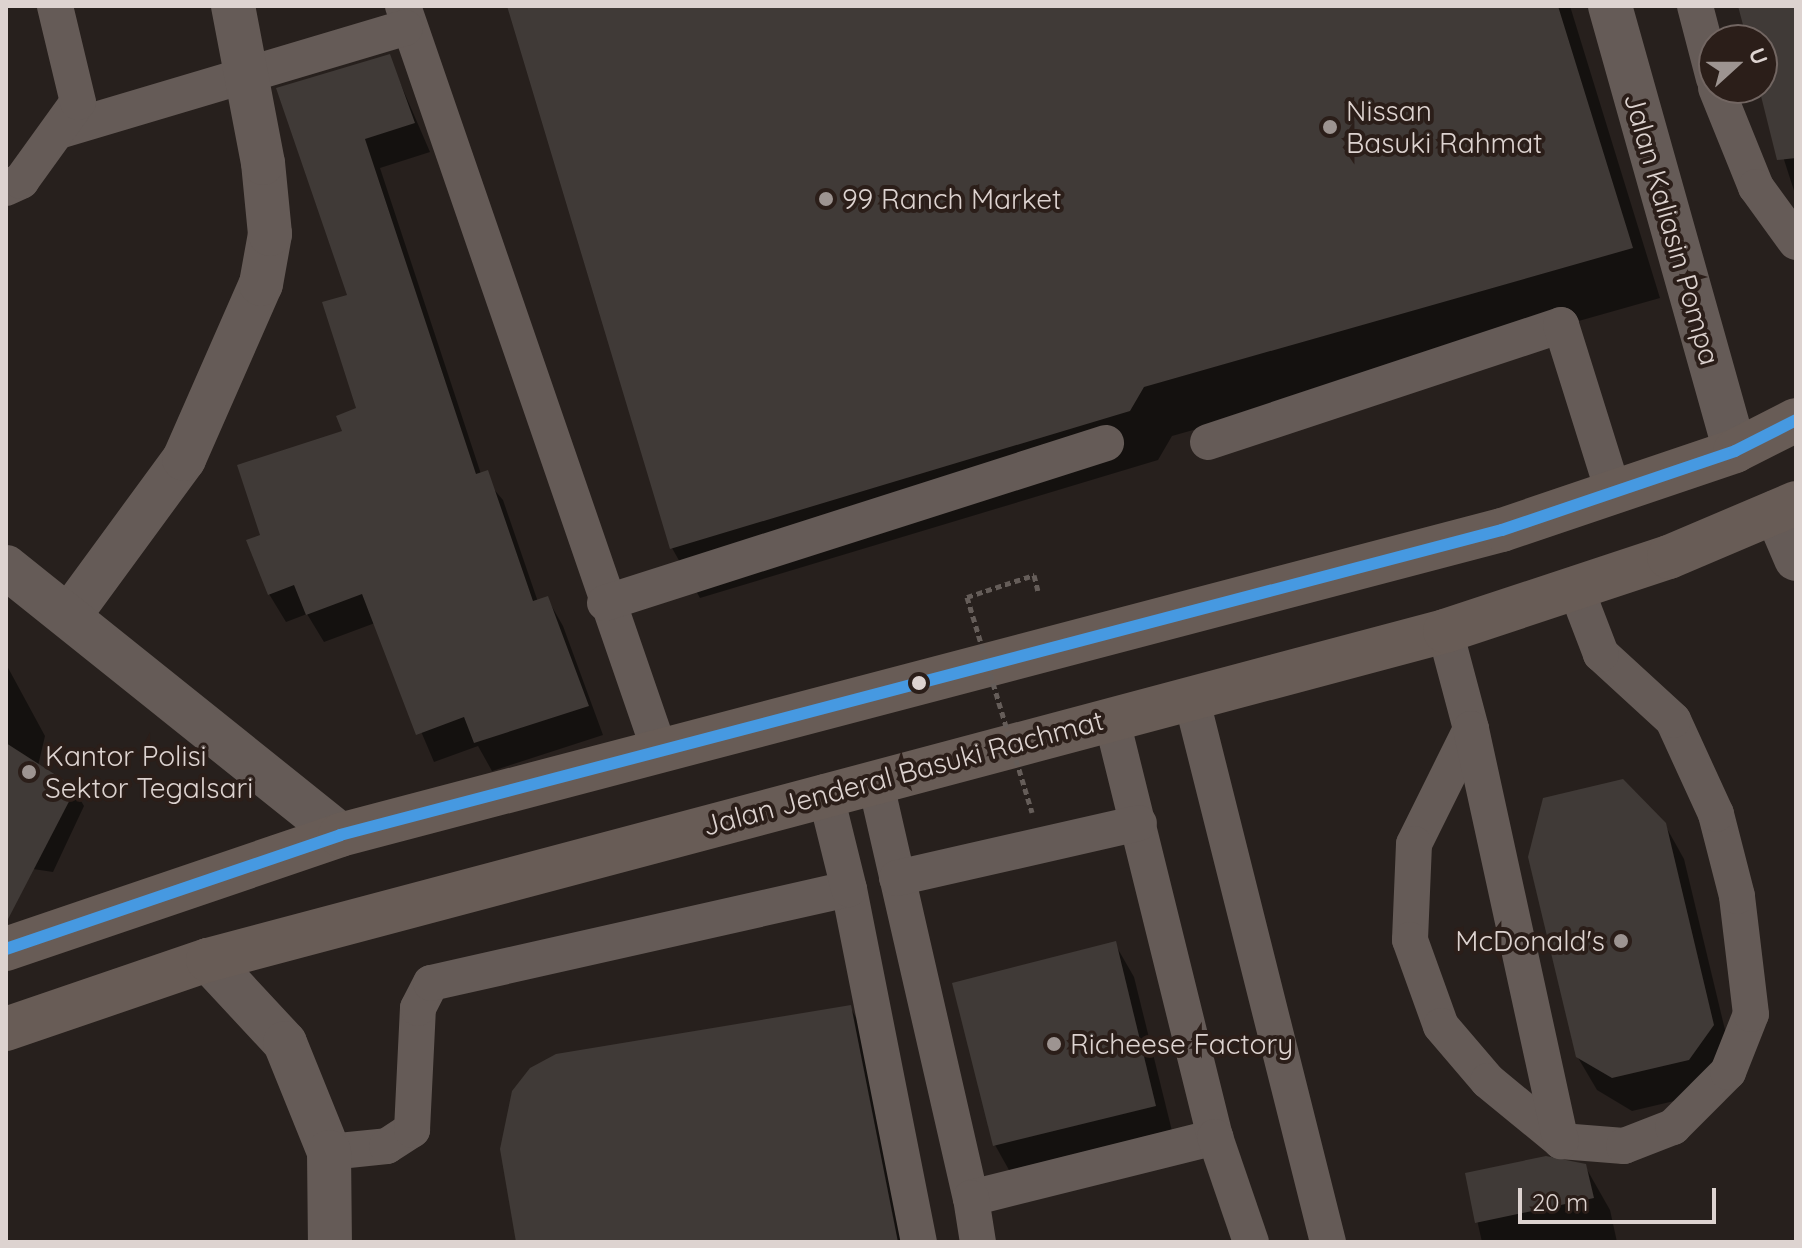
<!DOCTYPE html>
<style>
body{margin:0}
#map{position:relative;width:1802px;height:1248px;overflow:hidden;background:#27201d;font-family:Quicksand,sans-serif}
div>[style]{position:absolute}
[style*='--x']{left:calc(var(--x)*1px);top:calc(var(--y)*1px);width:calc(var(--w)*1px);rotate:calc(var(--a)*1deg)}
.shadow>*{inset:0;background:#0007}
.building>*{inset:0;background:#403a37}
.path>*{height:5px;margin-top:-2.5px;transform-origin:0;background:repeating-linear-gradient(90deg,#655d59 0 6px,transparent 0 10px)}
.service>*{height:36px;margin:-18px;padding:0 18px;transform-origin:18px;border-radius:18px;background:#655b57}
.minor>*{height:44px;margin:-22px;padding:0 22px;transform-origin:22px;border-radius:22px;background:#655b57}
.tertiary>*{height:44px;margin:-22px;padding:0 22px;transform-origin:22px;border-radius:22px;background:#655b57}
.primary>*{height:44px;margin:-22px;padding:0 22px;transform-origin:22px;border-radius:22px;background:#685c56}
.path-bridge>*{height:5px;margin-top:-2.5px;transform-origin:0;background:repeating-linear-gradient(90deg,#655d59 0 6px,transparent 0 10px)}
.bus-1>*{height:12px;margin:-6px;padding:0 6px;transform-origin:6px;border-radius:6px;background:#4699e1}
.dots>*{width:22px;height:22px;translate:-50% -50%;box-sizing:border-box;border:4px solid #2b1e19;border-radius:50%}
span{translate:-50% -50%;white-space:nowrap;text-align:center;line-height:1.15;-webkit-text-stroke:8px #2b1e19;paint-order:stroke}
.poi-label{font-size:28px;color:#ddd3d0}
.left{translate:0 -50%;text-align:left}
.right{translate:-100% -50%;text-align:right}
.street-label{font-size:28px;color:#ddd3d0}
.frame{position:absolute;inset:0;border:8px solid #ddd3d0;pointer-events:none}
.north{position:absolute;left:1698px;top:24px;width:80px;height:80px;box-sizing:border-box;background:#2b1e19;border:2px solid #726662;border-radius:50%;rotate:69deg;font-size:22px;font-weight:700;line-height:32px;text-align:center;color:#ddd3d0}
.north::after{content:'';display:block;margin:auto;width:28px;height:36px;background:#9d9491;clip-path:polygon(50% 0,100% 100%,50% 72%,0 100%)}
.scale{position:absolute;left:1518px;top:1188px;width:198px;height:36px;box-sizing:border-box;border:4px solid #ddd3d0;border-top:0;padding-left:10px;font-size:24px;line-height:28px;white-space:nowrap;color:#ddd3d0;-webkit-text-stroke:6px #2b1e19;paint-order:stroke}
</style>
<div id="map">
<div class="shadow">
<div style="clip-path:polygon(534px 6px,1570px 6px,1660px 298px,1172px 436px,1158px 460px,700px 598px,672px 548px)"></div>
<div style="clip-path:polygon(1740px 6px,1796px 6px,1796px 197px,1761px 88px,1762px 40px,1749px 40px)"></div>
<div style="clip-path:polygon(389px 57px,430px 152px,380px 168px,481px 474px,503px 500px,538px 602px,547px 598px,563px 626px,603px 735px,492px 771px,478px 746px,434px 762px,375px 623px,324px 642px,307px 614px,286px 622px,269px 594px,358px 410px,349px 296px,278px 90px)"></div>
<div style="clip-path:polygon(6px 664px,45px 736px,38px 766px,74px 789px,84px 806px,53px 872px,6px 865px)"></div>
<div style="clip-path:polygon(1665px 825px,1684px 859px,1732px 1059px,1708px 1093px,1632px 1111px,1597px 1090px,1577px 1056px)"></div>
<div style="clip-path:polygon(1115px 944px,1134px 977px,1174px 1139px,1014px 1179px,995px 1145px)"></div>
<div style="clip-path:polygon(850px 1007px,882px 1063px,917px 1242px,518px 1242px)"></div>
<div style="clip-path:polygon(1585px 1166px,1610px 1210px,1617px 1242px,1482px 1242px,1467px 1175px)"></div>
</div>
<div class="building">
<div style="clip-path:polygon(507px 6px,1558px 6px,1633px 248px,1144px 387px,1130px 411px,670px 549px)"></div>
<div style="clip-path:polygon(1738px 6px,1796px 6px,1796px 158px,1777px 160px,1759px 88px,1762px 40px,1747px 40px)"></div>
<div style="clip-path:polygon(390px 54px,415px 123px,365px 139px,476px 474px,488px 470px,533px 601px,548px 596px,589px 706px,474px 743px,464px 717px,416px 735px,362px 594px,306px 615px,294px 585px,268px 595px,246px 540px,260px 535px,237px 465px,342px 431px,336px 416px,356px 408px,322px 302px,347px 295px,276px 88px)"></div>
<div style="clip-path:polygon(6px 743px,76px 788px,6px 923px)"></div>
<div style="clip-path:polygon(1623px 779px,1666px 823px,1714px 1025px,1689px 1060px,1612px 1078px,1576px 1057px,1528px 857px,1543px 798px)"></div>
<div style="clip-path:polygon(1116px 941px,1156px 1106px,993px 1146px,952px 983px)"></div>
<div style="clip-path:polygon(851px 1005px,898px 1242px,516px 1242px,500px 1149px,512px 1091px,530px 1068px,556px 1054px)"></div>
<div style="clip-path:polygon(1546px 1156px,1586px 1164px,1594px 1198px,1475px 1223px,1465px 1173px)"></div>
</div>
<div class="path">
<div style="--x:967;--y:597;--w:71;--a:-18.2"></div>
<div style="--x:1034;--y:575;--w:16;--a:76"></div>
</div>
<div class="service">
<div style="--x:403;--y:6;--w:786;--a:70.99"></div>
<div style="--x:1695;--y:6;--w:75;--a:75.4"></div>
<div style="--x:1716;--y:88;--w:107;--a:68"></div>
<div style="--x:1756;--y:187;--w:68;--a:54"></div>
<div style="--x:62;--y:130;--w:358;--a:-16.6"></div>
<div style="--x:6;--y:188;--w:17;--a:-25"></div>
<div style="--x:21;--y:181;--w:97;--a:-54.2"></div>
<div style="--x:78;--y:102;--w:99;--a:-103.5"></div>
<div style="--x:1208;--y:442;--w:372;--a:-18.3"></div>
<div style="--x:1561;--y:325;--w:174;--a:72.6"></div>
<div style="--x:605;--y:603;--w:526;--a:-17.71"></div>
<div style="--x:1445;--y:631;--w:101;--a:75.1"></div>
<div style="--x:1471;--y:729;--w:128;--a:116.4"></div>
<div style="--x:1414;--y:844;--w:96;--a:92.4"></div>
<div style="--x:1410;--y:940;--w:91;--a:70.2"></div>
<div style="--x:1441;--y:1026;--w:72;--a:49.5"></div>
<div style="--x:1488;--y:1081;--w:94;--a:39.4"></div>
<div style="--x:1561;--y:1141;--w:63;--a:4.5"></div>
<div style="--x:1624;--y:1146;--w:53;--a:-21.2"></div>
<div style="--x:1673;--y:1127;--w:78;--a:-45"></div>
<div style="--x:1728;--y:1072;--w:62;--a:-68.4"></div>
<div style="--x:1751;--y:1014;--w:119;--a:-96.8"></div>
<div style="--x:1737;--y:896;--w:85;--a:-104.4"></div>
<div style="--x:1716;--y:814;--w:103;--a:-114.6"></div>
<div style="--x:1673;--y:720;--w:98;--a:-137.5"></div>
<div style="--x:1601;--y:654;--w:70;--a:-111"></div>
<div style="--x:1191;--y:697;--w:562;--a:75.89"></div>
<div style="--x:1471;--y:729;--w:422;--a:77.7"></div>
<div style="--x:875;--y:780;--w:429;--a:77.1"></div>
<div style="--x:971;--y:1198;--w:252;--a:-14"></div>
<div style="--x:1215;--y:1137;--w:432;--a:-103.9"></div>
<div style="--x:897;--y:878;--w:248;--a:-12.8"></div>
<div style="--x:849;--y:889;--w:360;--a:78.8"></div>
<div style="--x:1215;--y:1137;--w:111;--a:71.1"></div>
<div style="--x:329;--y:1152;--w:58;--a:-5.9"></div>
<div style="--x:387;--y:1146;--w:30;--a:-33"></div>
<div style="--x:412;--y:1130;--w:122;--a:-87.2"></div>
<div style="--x:418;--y:1008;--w:28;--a:-63"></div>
<div style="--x:431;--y:983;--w:428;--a:-12.7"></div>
<div style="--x:849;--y:889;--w:100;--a:-103.9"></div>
<div style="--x:971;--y:1198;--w:45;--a:81"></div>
</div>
<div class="minor">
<div style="--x:1610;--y:6;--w:462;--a:74.3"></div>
<div style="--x:1776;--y:512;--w:51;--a:66.9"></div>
<div style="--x:69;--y:616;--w:195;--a:-53.8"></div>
<div style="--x:184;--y:459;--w:191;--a:-66.3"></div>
<div style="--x:261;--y:284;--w:51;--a:-79.8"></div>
<div style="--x:270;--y:234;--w:71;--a:-95.6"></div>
<div style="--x:263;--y:163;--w:160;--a:-100.8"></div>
</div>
<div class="tertiary">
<div style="--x:6;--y:567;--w:428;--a:38.7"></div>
<div style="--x:208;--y:960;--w:113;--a:47.1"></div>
<div style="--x:285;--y:1043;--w:118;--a:68"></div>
<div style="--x:329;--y:1152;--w:90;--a:89.4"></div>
</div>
<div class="primary">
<div style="--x:6;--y:949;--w:353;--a:-18.8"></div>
<div style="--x:340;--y:835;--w:1201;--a:-14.71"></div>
<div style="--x:1502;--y:530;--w:246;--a:-18.7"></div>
<div style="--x:1735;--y:451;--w:68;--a:-26.9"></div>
<div style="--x:6;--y:1029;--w:213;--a:-18.9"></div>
<div style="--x:208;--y:960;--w:1280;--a:-14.89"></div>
<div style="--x:1445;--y:631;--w:236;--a:-18.3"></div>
<div style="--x:1669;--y:557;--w:138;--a:-23"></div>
</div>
<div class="path-bridge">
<div style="--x:967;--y:597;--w:225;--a:73.2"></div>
</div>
<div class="bus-1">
<div style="--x:6;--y:949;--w:353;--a:-18.8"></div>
<div style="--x:340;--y:835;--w:1201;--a:-14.71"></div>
<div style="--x:1502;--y:530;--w:246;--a:-18.7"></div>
<div style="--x:1735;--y:451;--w:68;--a:-26.9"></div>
</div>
<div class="dots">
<div style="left:1330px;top:127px;background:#9d9491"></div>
<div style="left:826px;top:199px;background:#9d9491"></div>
<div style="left:919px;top:683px;background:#ddd3d0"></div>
<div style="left:29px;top:772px;background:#9d9491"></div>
<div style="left:1621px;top:941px;background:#9d9491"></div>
<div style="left:1054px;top:1044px;background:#9d9491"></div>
</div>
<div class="poi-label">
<span class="left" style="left:1346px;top:127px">Nissan<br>Basuki Rahmat</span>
<span class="left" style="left:842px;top:199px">99 Ranch Market</span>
<span class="left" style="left:45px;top:772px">Kantor Polisi<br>Sektor Tegalsari</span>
<span class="right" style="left:1605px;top:941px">McDonald's</span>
<span class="left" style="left:1070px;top:1044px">Richeese Factory</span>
</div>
<div class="street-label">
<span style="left:1672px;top:229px;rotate:74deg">Jalan Kaliasin Pompa</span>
<span style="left:903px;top:773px;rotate:-15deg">Jalan Jenderal Basuki Rachmat</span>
</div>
<div class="frame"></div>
<div class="north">U</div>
<div class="scale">20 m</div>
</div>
